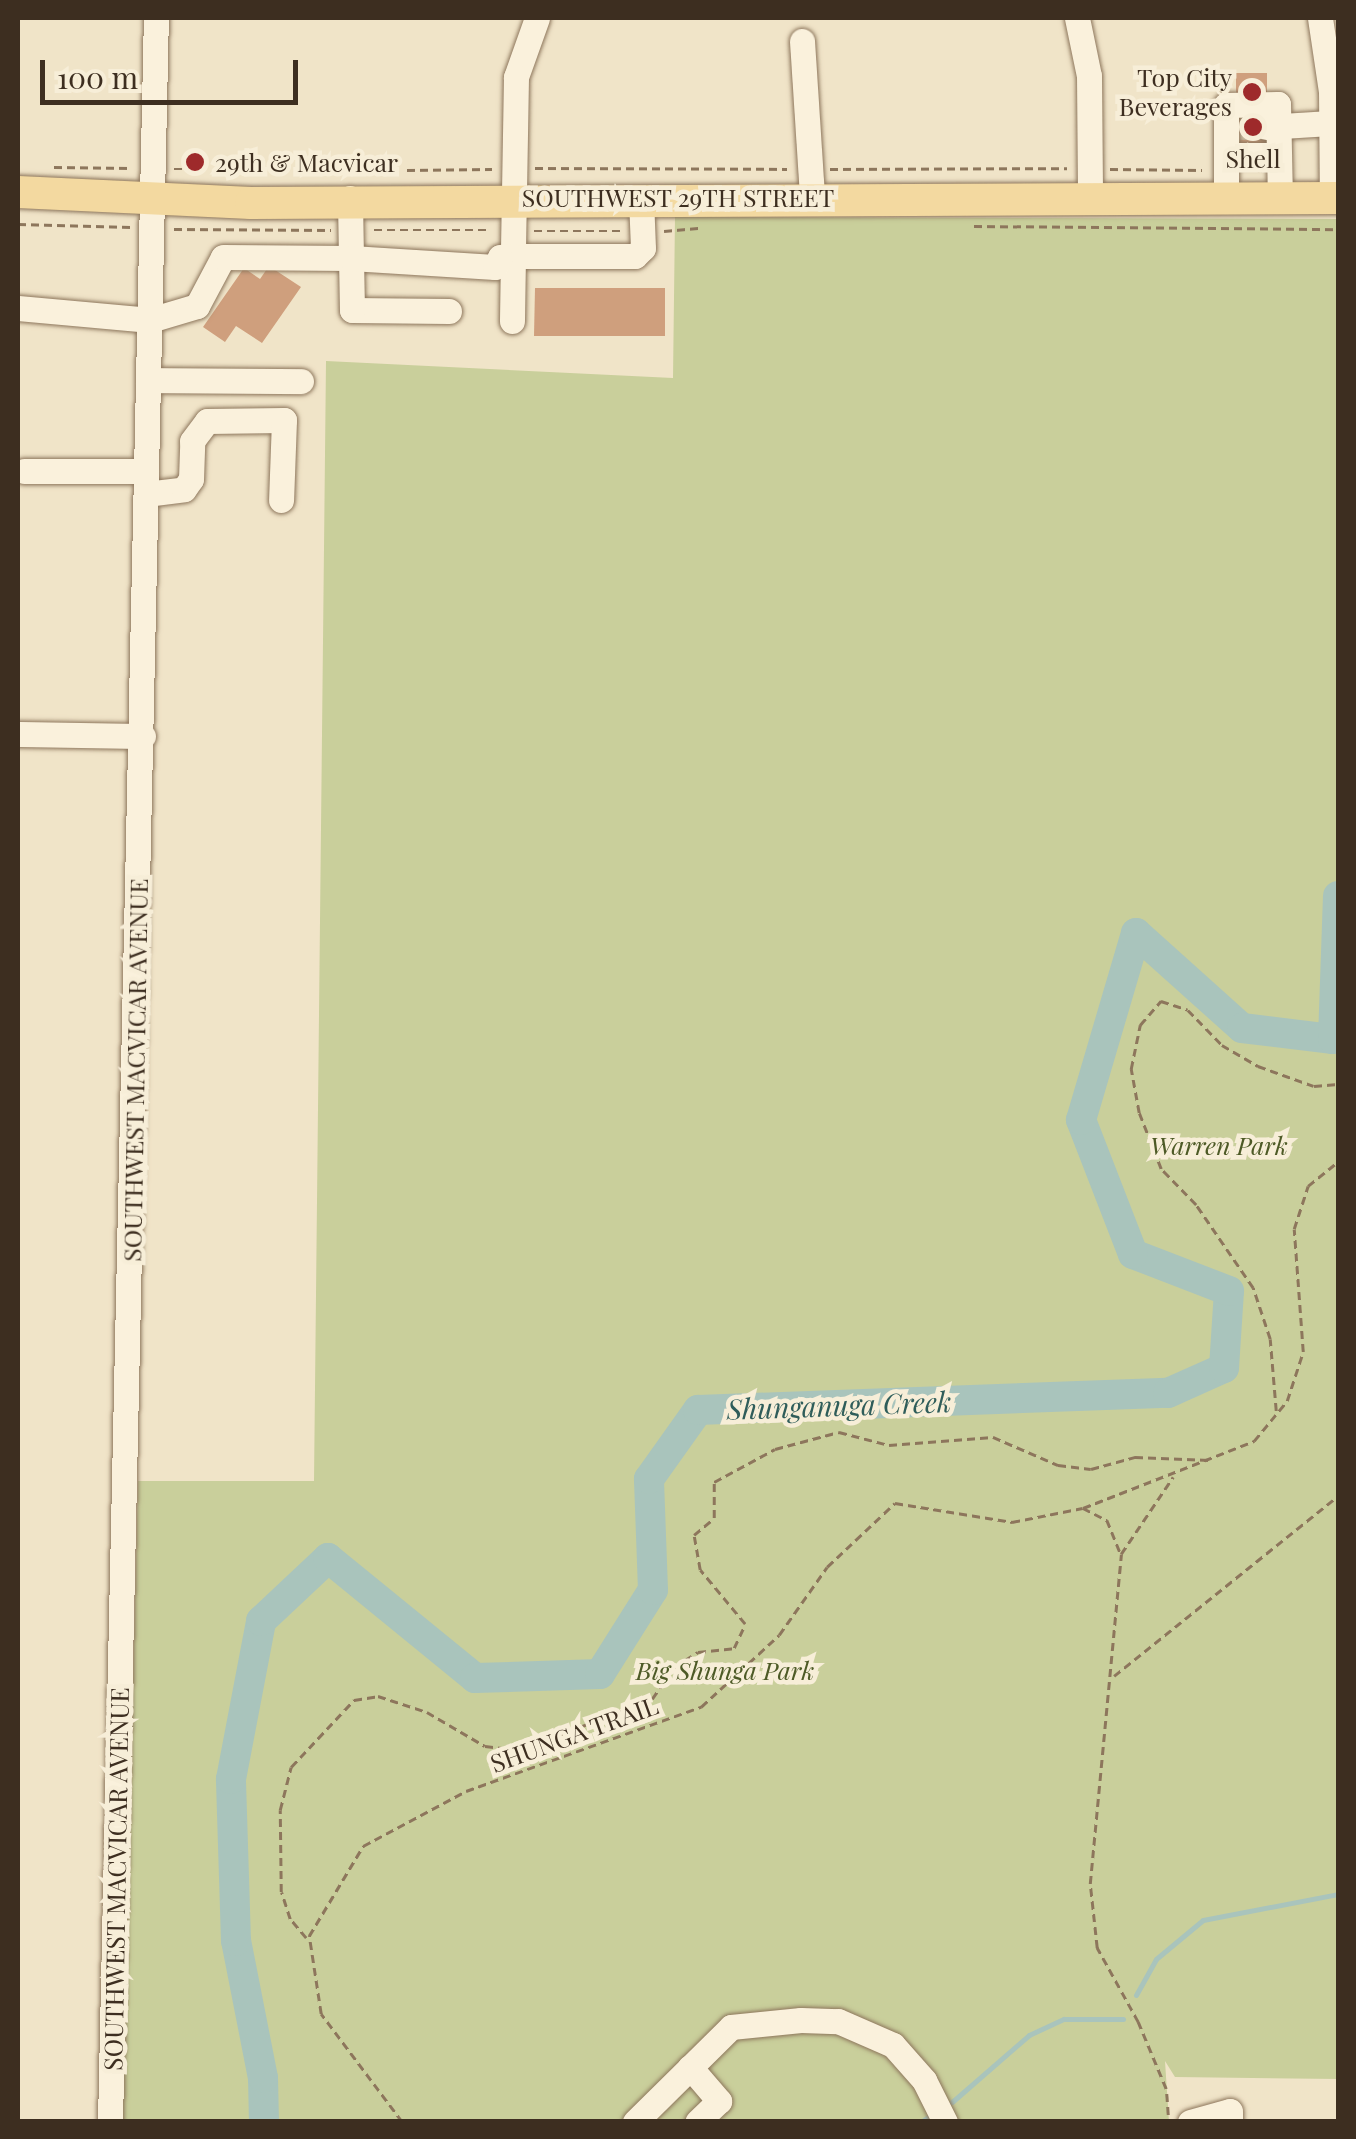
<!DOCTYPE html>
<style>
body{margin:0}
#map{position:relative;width:1356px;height:2139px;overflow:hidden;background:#f0e4c8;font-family:"Playfair Display",serif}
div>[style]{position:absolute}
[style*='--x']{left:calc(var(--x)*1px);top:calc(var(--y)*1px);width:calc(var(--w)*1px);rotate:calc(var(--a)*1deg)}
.green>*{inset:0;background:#c9cf9b}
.stream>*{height:5px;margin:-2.5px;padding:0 2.5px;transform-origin:2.5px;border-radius:2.5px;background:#a9c4bc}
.river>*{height:30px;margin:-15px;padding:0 15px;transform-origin:15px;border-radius:15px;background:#a9c4bc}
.building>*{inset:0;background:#cf9f7d}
.minor-tunnel>*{height:25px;margin-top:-12.5px;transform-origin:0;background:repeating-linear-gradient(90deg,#ccc0a6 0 25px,transparent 0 37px)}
.path>*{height:2.5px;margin-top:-1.25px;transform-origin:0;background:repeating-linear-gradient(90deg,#8d765c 0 8px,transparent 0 13px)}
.roads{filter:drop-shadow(0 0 2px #8d765c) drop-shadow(0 0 2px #8d765c)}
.minor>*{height:25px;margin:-12.5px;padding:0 12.5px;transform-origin:12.5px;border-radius:12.5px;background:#faf1dc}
.major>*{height:32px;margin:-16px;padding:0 16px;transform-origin:16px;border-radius:16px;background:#f3d9a0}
.dots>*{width:28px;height:28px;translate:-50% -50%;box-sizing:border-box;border:5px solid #f7eed8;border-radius:50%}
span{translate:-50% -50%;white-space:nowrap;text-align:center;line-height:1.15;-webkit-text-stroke:9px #f7eed8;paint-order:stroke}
.poi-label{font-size:25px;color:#3d2e20}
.right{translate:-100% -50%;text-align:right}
.left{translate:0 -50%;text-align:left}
.street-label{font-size:25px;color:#3d2e20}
.park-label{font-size:25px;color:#4d5a26;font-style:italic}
.water-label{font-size:28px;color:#2f5d5a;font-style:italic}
.frame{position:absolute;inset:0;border:20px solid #3d2e20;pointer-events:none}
.scale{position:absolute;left:40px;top:60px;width:258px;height:45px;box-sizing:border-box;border:5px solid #3d2e20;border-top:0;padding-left:12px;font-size:30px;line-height:35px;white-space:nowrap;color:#3d2e20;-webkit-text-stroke:8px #f7eed8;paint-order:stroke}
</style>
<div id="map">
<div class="green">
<div style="clip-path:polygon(675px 217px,1338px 219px,1338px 2079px,1175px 2077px,1165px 2061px,1169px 2122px,122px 2122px,138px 1481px,314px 1481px,326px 361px,673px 378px)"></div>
</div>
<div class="stream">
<div style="--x:1136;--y:1995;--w:41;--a:-60.9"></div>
<div style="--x:1156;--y:1959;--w:61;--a:-39.7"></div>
<div style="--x:1203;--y:1920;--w:137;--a:-10.9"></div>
<div style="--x:952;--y:2102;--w:102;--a:-41"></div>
<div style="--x:1029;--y:2035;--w:38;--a:-25"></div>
<div style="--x:1064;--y:2019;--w:59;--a:0"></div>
<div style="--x:921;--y:2122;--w:9;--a:-36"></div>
</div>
<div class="river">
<div style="--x:264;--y:2122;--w:44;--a:-91.3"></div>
<div style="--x:263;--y:2078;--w:140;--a:-101.1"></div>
<div style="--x:236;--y:1941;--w:162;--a:-91.8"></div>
<div style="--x:231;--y:1779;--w:161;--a:-79.2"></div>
<div style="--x:261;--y:1621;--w:92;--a:-43.2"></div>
<div style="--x:328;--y:1558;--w:190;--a:39.2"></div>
<div style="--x:475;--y:1678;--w:125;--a:-1.8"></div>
<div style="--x:600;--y:1674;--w:99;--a:-57.8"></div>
<div style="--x:653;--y:1590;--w:111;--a:-92.1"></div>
<div style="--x:649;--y:1479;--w:85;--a:-54.6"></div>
<div style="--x:698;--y:1410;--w:470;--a:-2.1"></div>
<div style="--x:1168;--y:1393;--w:61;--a:-24.1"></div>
<div style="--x:1224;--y:1368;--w:77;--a:-86.3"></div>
<div style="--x:1229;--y:1291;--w:103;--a:-158.9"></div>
<div style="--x:1133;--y:1254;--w:144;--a:-111.2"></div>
<div style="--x:1081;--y:1120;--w:195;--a:-73.6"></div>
<div style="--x:1136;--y:933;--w:142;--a:41.9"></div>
<div style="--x:1242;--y:1028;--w:92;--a:6.9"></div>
<div style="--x:1333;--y:1039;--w:143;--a:-88"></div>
</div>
<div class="building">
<div style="clip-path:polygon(1236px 73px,1267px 73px,1267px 92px,1236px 93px)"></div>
<div style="clip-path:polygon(1239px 109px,1266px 109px,1266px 143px,1240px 143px)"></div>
<div style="clip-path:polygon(269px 266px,301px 287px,262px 343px,236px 326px,225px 342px,203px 327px,244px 268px,260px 279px)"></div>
<div style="clip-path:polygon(535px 288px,665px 288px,665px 336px,534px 336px)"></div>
</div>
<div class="minor-tunnel">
<div style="--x:1240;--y:127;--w:26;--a:0"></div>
</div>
<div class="path">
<div style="--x:54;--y:167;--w:77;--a:0.7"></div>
<div style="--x:535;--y:168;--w:252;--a:0.2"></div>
<div style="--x:174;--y:169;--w:15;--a:0"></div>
<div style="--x:189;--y:169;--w:9;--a:-49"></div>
<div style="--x:830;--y:169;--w:237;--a:-0.2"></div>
<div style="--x:1110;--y:169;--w:92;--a:0.6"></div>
<div style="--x:407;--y:170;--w:85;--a:-0.7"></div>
<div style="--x:18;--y:224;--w:113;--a:1.5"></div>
<div style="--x:974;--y:226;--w:364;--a:0.5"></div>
<div style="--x:174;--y:229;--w:157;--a:0.4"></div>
<div style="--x:374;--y:230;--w:117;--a:0"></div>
<div style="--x:534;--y:231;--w:87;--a:0"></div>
<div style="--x:664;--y:231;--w:37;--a:-5"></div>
<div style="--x:1276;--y:1411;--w:72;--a:-94.8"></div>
<div style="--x:1270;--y:1339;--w:54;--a:-108.4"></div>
<div style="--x:1253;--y:1288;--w:101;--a:-124.5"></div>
<div style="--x:1196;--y:1205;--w:50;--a:-134.2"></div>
<div style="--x:1161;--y:1169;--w:60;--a:-111.4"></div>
<div style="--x:1139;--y:1113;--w:45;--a:-100.3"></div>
<div style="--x:1131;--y:1069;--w:45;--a:-78.4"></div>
<div style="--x:1140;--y:1025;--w:32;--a:-49"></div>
<div style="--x:1161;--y:1001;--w:28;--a:18"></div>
<div style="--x:1188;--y:1010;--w:49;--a:45.8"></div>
<div style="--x:1222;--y:1045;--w:42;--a:30.3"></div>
<div style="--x:1258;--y:1066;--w:59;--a:19.7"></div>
<div style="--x:1314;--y:1086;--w:24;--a:-5"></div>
<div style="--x:1083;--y:1508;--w:27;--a:27"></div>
<div style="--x:1107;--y:1520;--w:35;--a:68"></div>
<div style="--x:1114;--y:1676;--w:287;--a:-38.8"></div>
<div style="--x:306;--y:1938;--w:25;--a:-130"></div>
<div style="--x:290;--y:1919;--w:28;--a:-108"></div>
<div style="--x:281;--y:1892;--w:82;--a:-90.7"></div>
<div style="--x:280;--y:1810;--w:44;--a:-75.7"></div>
<div style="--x:291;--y:1767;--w:92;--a:-46.8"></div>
<div style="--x:354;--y:1700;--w:24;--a:-9"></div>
<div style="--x:378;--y:1696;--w:52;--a:18.1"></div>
<div style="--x:427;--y:1712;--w:67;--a:30.4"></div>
<div style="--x:485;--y:1746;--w:35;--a:7"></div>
<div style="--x:520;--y:1750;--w:142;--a:-21.1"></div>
<div style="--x:652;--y:1699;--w:39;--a:-55"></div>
<div style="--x:674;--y:1667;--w:28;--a:-32"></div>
<div style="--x:698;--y:1652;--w:36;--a:-6"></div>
<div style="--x:734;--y:1648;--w:26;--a:-65"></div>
<div style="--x:745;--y:1624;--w:70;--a:-129.8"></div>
<div style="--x:700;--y:1570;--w:36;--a:-100"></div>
<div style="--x:694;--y:1535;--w:26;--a:-40"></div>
<div style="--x:714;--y:1518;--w:36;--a:-90"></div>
<div style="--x:714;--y:1482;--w:69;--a:-28.4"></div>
<div style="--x:775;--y:1449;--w:66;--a:-14.9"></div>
<div style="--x:839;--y:1432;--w:52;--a:14.6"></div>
<div style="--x:889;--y:1445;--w:104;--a:-4.4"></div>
<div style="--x:993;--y:1437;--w:71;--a:23.3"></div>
<div style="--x:1058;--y:1465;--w:33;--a:7"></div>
<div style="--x:1091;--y:1469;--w:46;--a:-15.3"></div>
<div style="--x:1135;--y:1457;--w:75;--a:2.3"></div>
<div style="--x:1168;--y:2115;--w:26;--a:-94"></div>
<div style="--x:1166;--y:2089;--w:73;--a:-112.7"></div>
<div style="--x:1138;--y:2022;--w:85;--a:-119"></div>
<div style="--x:1097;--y:1948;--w:64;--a:-96.2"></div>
<div style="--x:1090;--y:1884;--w:331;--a:-84.6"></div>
<div style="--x:1121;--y:1554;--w:93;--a:-56"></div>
<div style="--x:402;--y:2122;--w:135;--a:-126.9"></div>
<div style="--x:321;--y:2014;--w:79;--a:-98.7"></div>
<div style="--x:309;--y:1936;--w:105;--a:-59"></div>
<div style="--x:363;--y:1846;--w:117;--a:-28.1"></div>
<div style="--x:466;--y:1791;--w:250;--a:-19.7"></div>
<div style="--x:701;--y:1707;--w:106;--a:-42.7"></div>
<div style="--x:779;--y:1635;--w:83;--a:-54.8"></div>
<div style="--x:827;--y:1567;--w:93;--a:-43.3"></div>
<div style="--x:895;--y:1503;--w:119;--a:9.2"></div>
<div style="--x:1012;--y:1522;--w:72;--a:-11.2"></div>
<div style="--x:1083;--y:1508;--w:184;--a:-21.4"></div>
<div style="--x:1254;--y:1441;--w:52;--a:-50.5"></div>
<div style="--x:1287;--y:1401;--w:52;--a:-71.9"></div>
<div style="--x:1303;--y:1352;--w:123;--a:-94.2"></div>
<div style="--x:1294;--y:1229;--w:45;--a:-72"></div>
<div style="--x:1308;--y:1186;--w:38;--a:-39"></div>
</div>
<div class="roads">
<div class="minor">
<div style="--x:537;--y:18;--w:63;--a:109.6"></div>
<div style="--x:516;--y:77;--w:179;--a:91"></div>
<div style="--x:513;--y:256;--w:122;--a:0"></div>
<div style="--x:635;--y:256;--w:11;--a:-45"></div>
<div style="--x:643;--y:248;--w:50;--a:-92.3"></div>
<div style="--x:1077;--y:18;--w:59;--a:78.3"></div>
<div style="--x:1089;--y:76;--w:120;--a:89.5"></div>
<div style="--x:1320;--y:18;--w:75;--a:81.5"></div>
<div style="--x:1331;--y:92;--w:106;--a:89.5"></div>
<div style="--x:802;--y:41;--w:156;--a:86.3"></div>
<div style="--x:1266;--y:127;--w:64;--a:-3.6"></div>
<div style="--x:1226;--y:155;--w:53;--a:0"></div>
<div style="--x:1226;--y:197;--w:92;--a:-90"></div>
<div style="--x:1226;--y:105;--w:52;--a:-1.1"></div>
<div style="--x:1278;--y:104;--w:94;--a:88.8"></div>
<div style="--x:500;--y:257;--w:13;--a:-4"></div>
<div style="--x:513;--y:256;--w:65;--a:90.9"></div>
<div style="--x:18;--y:308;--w:133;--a:5.2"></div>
<div style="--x:150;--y:320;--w:49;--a:-16.6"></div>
<div style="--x:197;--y:306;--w:55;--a:-62"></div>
<div style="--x:223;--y:257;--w:128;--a:0.4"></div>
<div style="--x:351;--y:258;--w:60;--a:-91"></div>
<div style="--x:449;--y:311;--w:97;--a:-179.4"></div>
<div style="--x:352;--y:310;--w:52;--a:-91.1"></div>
<div style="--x:351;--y:258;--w:144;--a:3.6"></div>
<div style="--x:495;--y:267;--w:11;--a:-63"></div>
<div style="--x:148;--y:380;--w:153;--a:0.4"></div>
<div style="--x:24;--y:471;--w:122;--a:0"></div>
<div style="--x:146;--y:494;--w:38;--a:-7"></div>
<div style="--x:184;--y:489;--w:12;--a:-55"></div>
<div style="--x:191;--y:479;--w:38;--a:-88"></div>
<div style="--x:192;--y:441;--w:25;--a:-53"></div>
<div style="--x:207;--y:421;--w:77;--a:-0.7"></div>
<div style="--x:284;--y:420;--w:80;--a:92.1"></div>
<div style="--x:18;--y:734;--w:125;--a:0.9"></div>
<div style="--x:690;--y:2067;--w:45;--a:49.5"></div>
<div style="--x:719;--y:2101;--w:30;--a:136"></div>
<div style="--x:110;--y:2122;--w:2105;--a:-88.75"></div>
<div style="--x:635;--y:2122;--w:135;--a:-44.7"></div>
<div style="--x:731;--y:2027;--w:70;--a:-5.7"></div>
<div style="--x:801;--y:2020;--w:37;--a:2"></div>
<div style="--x:838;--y:2021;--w:60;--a:23.6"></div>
<div style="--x:893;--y:2045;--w:47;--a:48.5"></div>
<div style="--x:924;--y:2080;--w:47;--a:63.4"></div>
<div style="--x:1190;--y:2122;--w:41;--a:-15.4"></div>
<div style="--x:1230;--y:2111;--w:11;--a:90"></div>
</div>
<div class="major">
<div style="--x:18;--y:192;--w:233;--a:2.7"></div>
<div style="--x:251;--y:203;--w:1087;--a:-0.26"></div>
</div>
</div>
<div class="dots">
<div style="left:1252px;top:92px;background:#9e2a2b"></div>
<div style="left:1253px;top:127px;background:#9e2a2b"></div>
<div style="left:195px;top:162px;background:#9e2a2b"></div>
</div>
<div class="poi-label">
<span class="right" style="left:1232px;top:92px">Top City<br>Beverages</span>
<span style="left:1253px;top:158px">Shell</span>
<span class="left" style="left:215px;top:162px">29th &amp; Macvicar</span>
</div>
<div class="street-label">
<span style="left:678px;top:197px">SOUTHWEST 29TH STREET</span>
<span style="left:135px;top:1070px;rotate:-89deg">SOUTHWEST MACVICAR AVENUE</span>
<span style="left:574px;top:1734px;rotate:-20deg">SHUNGA TRAIL</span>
<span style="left:116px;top:1879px;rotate:-89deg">SOUTHWEST MACVICAR AVENUE</span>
</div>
<div class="park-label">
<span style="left:1219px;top:1145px">Warren Park</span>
<span style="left:725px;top:1670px">Big Shunga Park</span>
</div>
<div class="water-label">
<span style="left:839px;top:1405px;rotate:-2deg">Shunganuga Creek</span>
</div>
<div class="frame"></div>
<div class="scale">100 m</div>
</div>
